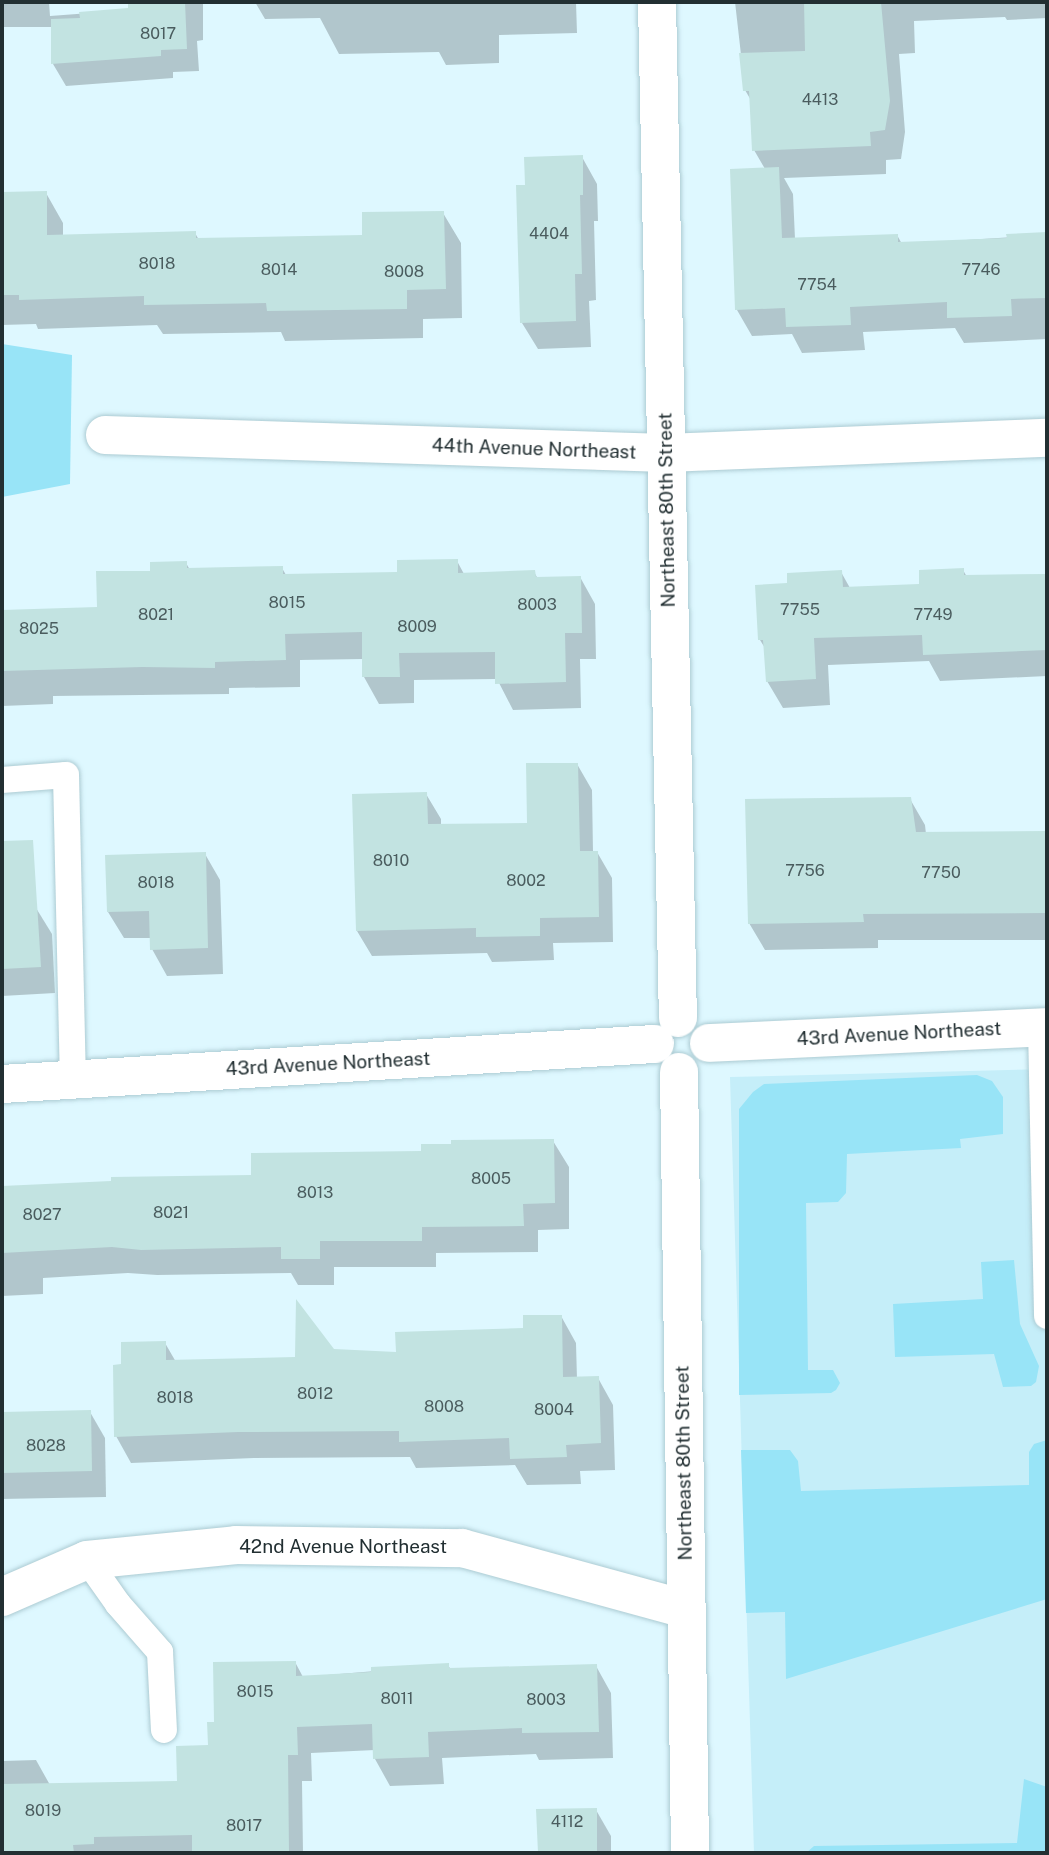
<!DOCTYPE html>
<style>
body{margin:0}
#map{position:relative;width:1049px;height:1855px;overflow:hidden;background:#def8ff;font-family:"Public Sans",sans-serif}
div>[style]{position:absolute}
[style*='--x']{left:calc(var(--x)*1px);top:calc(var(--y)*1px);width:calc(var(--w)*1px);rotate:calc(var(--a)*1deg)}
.built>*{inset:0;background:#c5eef9}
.green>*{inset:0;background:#98e4f7}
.shadow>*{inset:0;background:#0003}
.building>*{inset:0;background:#c2e3e1}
.roads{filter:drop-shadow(0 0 2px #accbd3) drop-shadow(0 0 2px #accbd3)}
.service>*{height:26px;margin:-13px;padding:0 13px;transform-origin:13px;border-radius:13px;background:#fff}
.minor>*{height:38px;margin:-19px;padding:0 19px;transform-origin:19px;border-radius:19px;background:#fff}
span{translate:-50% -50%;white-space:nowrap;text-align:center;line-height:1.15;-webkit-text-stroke:5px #fff;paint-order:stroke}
.number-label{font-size:16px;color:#4a5c5e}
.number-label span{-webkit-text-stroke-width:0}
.street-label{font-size:19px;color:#222f32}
.frame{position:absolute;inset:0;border:4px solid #222f32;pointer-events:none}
</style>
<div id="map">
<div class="built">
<div style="clip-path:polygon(1047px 1069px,1047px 1853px,754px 1853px,730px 1077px)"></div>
</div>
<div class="green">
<div style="clip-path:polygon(2px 344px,72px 355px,70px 484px,2px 497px)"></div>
<div style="clip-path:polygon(977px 1075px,992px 1081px,1003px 1097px,1003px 1134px,960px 1139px,961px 1148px,847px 1154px,846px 1193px,838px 1202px,806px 1203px,808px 1370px,833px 1370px,840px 1383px,836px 1390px,831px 1393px,739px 1395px,739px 1109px,753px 1092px,764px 1084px)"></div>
<div style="clip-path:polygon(1014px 1260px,1020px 1324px,1039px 1366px,1036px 1382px,1031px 1386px,1003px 1387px,994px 1354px,895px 1357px,893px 1304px,983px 1299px,981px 1262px)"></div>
<div style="clip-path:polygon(1047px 1440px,1047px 1599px,786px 1679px,785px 1612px,746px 1613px,741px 1450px,790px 1450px,798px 1461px,801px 1491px,1029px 1485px,1029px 1452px,1034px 1444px)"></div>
<div style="clip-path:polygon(1024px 1779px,1047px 1787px,1047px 1853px,806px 1853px,814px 1846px,1017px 1843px)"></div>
</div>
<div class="shadow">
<div style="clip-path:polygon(2px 2px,49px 2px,50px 16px,130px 10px,129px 2px,203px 2px,203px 40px,197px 41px,199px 71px,173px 72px,173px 78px,66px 86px,53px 64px,52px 27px,2px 27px)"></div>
<div style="clip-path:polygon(255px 2px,576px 2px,577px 33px,499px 35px,499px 63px,446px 65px,439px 52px,339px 54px,320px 18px,265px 19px)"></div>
<div style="clip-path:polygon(735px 2px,1047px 2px,1047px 18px,1007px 20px,1005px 17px,914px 21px,915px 53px,899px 54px,905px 132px,901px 159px,886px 160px,886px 174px,784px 178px,793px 194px,795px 239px,897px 235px,902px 244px,1047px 235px,1047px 339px,964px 343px,955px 328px,863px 332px,865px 350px,802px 353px,792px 334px,752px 336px,737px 310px,732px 170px,765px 169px,754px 150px,752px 102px,745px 90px)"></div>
<div style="clip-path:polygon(582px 157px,597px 184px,598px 221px,594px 221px,596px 300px,589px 301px,591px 347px,538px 349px,522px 323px)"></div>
<div style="clip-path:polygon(46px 193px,63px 223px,63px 236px,195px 233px,199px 240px,364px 237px,443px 213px,461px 243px,462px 318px,423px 319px,423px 338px,285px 341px,281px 332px,163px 334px,157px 325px,38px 329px,36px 324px,2px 325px,2px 194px)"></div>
<div style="clip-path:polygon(457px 561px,464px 574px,534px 572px,538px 579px,580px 577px,595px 604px,596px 659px,580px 659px,581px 708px,513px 710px,497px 679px,414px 680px,414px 703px,379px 704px,364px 677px,364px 659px,300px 660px,300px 687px,229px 688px,229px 694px,53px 696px,53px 704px,2px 706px,2px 612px,99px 609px,152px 573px,186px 563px,190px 570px,282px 568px,286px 575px,399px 573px)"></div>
<div style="clip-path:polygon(963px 570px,967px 577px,1047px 575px,1047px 676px,940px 681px,929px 661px,828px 665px,830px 705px,783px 708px,767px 681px,765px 648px,760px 640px,789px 585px,841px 572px,850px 588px,921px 586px)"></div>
<div style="clip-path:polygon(577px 764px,592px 790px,593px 852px,597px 852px,612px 878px,613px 942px,553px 943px,554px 960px,492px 962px,487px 953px,372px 956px,357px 931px,426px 794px,441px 819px,441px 826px,528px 825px)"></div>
<div style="clip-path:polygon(910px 799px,925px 825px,926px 834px,1047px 832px,1047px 940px,878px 940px,878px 948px,765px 950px,749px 923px)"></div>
<div style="clip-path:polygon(205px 854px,220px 880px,223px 974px,167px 976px,152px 949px,152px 938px,124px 938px,108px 912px)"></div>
<div style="clip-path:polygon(36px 908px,52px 934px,55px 993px,2px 996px,2px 910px)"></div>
<div style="clip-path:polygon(553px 1141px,569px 1167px,569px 1229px,538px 1230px,538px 1252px,436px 1253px,436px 1267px,334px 1267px,334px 1285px,298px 1285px,291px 1273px,157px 1275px,128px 1273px,43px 1278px,43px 1294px,2px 1296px,2px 1188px,253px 1177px,423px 1153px)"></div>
<div style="clip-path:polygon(561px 1316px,576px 1343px,577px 1379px,598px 1378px,613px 1405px,615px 1470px,580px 1471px,581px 1484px,527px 1485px,515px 1465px,416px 1468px,410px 1457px,254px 1458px,131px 1463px,116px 1436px,123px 1366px,165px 1343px,176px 1362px,296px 1359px,333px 1351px,397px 1354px,525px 1329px)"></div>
<div style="clip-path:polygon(90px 1412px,105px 1438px,106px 1497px,2px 1499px,2px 1413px)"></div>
<div style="clip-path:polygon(295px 1662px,303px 1677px,448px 1665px,451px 1670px,596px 1666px,611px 1693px,613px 1758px,539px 1760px,536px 1754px,442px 1758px,444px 1784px,390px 1786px,375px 1759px,375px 1750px,311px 1753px,312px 1781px,302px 1781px,303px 1853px,2px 1853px,2px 1761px,36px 1760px,50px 1785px,179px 1782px,209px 1747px,216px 1724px)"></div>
<div style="clip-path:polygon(596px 1810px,611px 1836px,611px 1853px,539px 1853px,538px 1811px)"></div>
</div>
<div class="building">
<div style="clip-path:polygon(128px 2px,185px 2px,187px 49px,161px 50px,161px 56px,51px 64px,51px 19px,80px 18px,79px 12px,128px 8px)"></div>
<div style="clip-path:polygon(804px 2px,881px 2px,890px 101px,885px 130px,870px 132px,871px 146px,752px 151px,749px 91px,743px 91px,739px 53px,805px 51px)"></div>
<div style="clip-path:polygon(583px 155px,583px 195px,580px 195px,582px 274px,575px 274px,576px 321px,520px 323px,516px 185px,525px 185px,524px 157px)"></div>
<div style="clip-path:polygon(779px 167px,782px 238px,898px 234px,898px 242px,1007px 238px,1006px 234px,1047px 232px,1047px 298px,1011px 299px,1012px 316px,947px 318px,947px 302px,850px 307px,851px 325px,786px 327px,785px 308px,735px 310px,730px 169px)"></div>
<div style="clip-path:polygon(47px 191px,47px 235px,196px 231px,196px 238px,362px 235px,362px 212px,444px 211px,446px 289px,407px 290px,407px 309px,267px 311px,266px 303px,144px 305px,144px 296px,19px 300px,19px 295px,2px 295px,2px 192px)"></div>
<div style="clip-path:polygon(458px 559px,458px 573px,535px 570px,536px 577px,581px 576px,582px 633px,565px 633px,566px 682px,495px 684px,495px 652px,399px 653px,400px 677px,362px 677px,362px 632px,285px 634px,286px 660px,215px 662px,215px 668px,142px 667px,2px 671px,2px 610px,97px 607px,96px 571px,150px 571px,150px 562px,187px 561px,187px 568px,283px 566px,283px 574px,397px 572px,397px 560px)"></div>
<div style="clip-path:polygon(964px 568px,964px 575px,1047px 574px,1047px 650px,923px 655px,922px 635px,814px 638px,816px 679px,766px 682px,763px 640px,758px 640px,755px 585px,787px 583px,787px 573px,842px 570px,843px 587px,919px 584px,919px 570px)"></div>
<div style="clip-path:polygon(526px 763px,578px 763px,580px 851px,598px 851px,599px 917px,540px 918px,540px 936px,476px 937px,476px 928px,356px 931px,352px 794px,427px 792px,428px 824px,527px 823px)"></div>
<div style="clip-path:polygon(911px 797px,916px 832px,1047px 831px,1047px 913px,863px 914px,864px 922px,748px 924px,745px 799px)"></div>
<div style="clip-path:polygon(33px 840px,41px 967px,2px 969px,2px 841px)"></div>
<div style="clip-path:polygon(206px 852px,208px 948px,150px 950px,149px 911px,107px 912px,105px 855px)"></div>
<div style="clip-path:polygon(554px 1139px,555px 1203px,523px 1204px,524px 1226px,422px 1227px,422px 1241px,320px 1241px,320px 1259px,281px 1259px,281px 1247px,141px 1250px,112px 1247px,2px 1253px,2px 1186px,111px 1181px,111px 1177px,251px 1175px,251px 1153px,421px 1151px,421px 1144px,451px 1144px,451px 1140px)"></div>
<div style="clip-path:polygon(296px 1299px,334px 1349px,396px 1352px,395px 1332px,523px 1328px,523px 1315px,562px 1315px,563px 1377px,599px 1376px,601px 1443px,566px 1445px,567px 1457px,510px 1459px,509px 1438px,399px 1442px,399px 1431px,238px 1432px,114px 1437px,113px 1365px,121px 1364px,121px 1342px,166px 1341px,166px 1360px,295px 1357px)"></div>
<div style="clip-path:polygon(91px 1410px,92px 1471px,2px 1473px,2px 1412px)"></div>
<div style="clip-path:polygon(296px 1661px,296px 1676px,371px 1672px,371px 1667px,449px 1663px,449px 1668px,597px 1664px,599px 1732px,522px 1733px,522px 1728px,428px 1732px,429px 1757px,373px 1759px,372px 1724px,297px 1727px,298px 1755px,288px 1755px,289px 1853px,192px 1853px,192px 1835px,94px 1837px,94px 1844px,73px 1845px,74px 1853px,2px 1853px,2px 1784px,177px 1781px,176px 1746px,208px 1745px,207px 1722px,214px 1722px,213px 1662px)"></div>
<div style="clip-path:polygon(597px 1808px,597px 1853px,538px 1853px,536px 1809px)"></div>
</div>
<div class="roads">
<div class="service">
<div style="--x:2;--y:780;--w:64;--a:-4.5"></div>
<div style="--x:66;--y:775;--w:304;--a:88.7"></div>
<div style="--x:1041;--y:1027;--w:289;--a:88.8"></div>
<div style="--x:87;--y:1560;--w:54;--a:54.8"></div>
<div style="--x:118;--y:1604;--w:64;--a:48.8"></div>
<div style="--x:160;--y:1652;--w:78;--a:87.1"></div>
</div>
<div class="minor">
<div style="--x:657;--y:2;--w:1016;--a:88.82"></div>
<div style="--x:105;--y:435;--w:561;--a:1.84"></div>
<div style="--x:666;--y:453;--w:381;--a:-2.3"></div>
<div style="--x:709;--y:1043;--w:338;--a:-2.7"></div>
<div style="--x:679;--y:1072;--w:781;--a:89.19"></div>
<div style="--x:2;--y:1084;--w:654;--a:-3.51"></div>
<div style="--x:2;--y:1597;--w:93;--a:-23.5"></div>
<div style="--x:87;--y:1560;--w:150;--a:-5.7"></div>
<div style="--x:236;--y:1545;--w:226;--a:0.8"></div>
<div style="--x:462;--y:1548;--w:231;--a:15.3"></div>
</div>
</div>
<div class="number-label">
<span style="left:158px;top:34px">8017</span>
<span style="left:820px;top:100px">4413</span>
<span style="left:549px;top:234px">4404</span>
<span style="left:157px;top:264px">8018</span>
<span style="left:279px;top:270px">8014</span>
<span style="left:981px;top:270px">7746</span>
<span style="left:404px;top:272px">8008</span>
<span style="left:817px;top:285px">7754</span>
<span style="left:287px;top:603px">8015</span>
<span style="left:537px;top:605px">8003</span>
<span style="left:800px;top:610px">7755</span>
<span style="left:156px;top:615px">8021</span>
<span style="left:933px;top:615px">7749</span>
<span style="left:417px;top:627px">8009</span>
<span style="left:39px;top:629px">8025</span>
<span style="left:391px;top:861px">8010</span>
<span style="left:805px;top:871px">7756</span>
<span style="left:941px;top:873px">7750</span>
<span style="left:526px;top:881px">8002</span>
<span style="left:156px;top:883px">8018</span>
<span style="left:491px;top:1179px">8005</span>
<span style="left:315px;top:1193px">8013</span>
<span style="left:171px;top:1213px">8021</span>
<span style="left:42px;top:1215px">8027</span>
<span style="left:315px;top:1394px">8012</span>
<span style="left:175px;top:1398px">8018</span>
<span style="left:444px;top:1407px">8008</span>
<span style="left:554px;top:1410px">8004</span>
<span style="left:46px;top:1446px">8028</span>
<span style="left:255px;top:1692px">8015</span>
<span style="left:397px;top:1699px">8011</span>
<span style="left:546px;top:1700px">8003</span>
<span style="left:43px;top:1811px">8019</span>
<span style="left:567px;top:1822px">4112</span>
<span style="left:244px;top:1826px">8017</span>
</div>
<div class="street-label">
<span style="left:534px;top:449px;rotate:2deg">44th Avenue Northeast</span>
<span style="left:667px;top:510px;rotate:-91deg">Northeast 80th Street</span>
<span style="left:899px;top:1034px;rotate:-3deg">43rd Avenue Northeast</span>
<span style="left:328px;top:1064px;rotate:-3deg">43rd Avenue Northeast</span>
<span style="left:684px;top:1463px;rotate:-91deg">Northeast 80th Street</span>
<span style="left:343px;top:1547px">42nd Avenue Northeast</span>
</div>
<div class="frame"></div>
</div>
